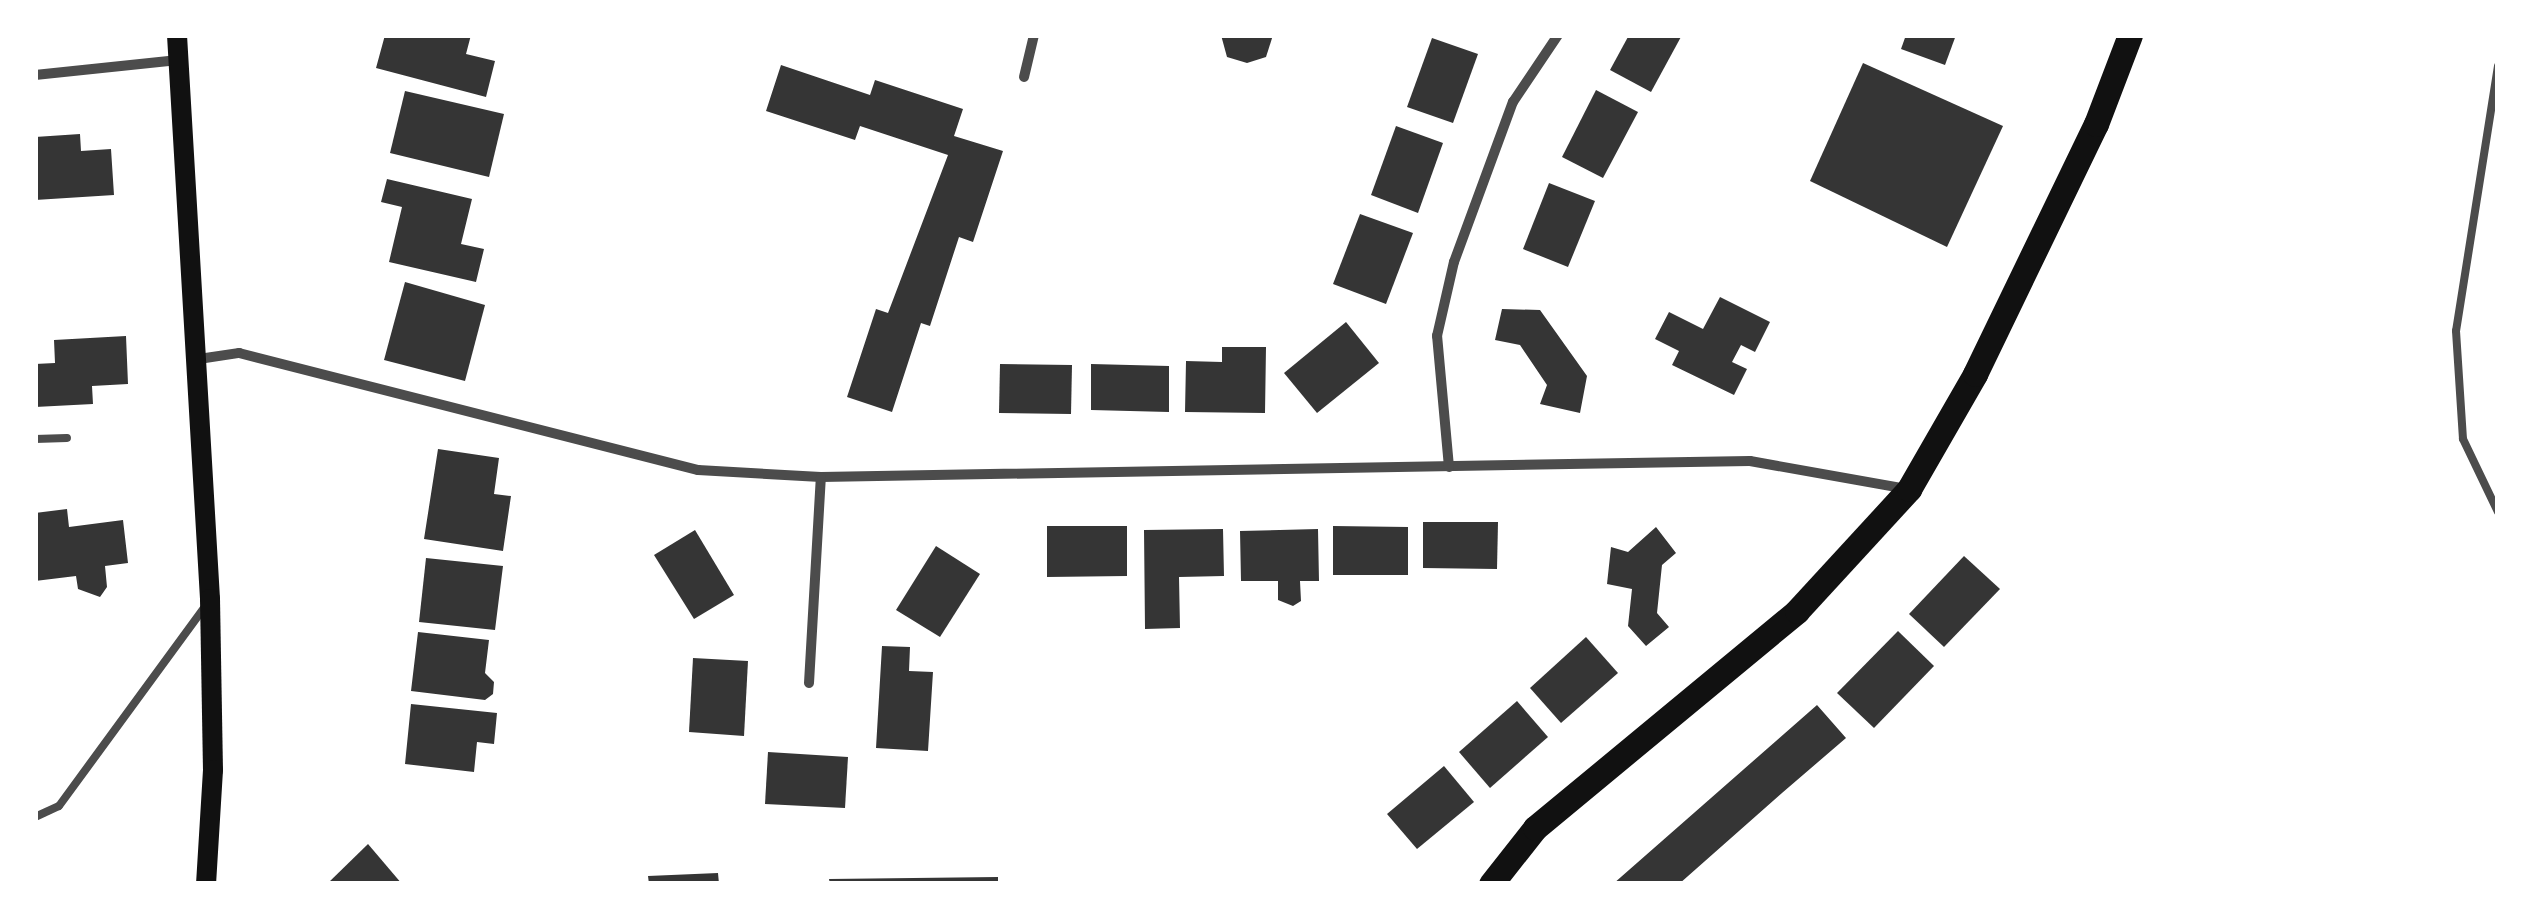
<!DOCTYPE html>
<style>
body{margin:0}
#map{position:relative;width:2533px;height:919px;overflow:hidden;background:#fff;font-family:"Source Sans 3",sans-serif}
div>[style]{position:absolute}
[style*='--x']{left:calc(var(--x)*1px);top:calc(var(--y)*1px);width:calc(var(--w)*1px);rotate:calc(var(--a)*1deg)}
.building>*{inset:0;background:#353535}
.service>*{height:8px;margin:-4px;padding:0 4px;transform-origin:4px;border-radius:4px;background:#4c4c4c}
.minor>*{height:10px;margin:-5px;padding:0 5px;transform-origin:5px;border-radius:5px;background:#4c4c4c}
.secondary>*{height:20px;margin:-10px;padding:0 10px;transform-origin:10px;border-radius:10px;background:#111}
.primary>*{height:25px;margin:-12.5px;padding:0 12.5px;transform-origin:12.5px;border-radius:12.5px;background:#111}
span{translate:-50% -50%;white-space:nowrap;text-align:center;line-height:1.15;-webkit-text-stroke:9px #fff;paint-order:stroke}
.frame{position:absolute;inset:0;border:38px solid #fff;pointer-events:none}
</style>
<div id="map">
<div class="building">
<div style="clip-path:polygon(385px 35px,471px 35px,466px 54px,495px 61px,486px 97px,376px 68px)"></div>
<div style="clip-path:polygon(1221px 35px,1273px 35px,1266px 57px,1247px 63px,1227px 57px)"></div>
<div style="clip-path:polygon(1629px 35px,1682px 35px,1651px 92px,1610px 70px)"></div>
<div style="clip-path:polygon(1906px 35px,1956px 35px,1945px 65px,1901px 49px)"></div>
<div style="clip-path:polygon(1432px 38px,1478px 54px,1453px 123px,1407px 107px)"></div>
<div style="clip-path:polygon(1863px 63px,2003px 126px,1947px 247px,1810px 181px)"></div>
<div style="clip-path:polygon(781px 65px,870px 95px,875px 80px,963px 109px,954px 136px,1003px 151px,973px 242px,959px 237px,930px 326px,921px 323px,892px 412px,847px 397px,876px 309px,888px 313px,948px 155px,860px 126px,855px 140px,766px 111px)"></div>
<div style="clip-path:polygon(1596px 90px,1638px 112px,1603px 178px,1562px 157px)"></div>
<div style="clip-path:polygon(405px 91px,504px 114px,489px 177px,390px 153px)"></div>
<div style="clip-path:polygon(1396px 126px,1443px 143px,1418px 213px,1371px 195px)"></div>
<div style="clip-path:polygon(80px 134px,81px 151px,111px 149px,114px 195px,35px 200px,35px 137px)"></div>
<div style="clip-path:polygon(387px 179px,472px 199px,461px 244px,484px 249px,476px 282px,389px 262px,402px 207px,381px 202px)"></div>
<div style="clip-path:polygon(1549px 183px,1595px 201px,1568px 267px,1523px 249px)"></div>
<div style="clip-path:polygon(1360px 214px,1413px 233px,1386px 304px,1333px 284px)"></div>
<div style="clip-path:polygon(405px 282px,485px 305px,465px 381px,384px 360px)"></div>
<div style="clip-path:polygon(1720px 297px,1770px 322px,1755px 352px,1741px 345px,1732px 362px,1747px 369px,1734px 395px,1672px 365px,1679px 351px,1655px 339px,1669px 312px,1703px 329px)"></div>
<div style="clip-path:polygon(1502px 309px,1540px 310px,1587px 376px,1580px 413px,1540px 404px,1547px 385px,1520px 345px,1495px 340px)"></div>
<div style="clip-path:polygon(1346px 322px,1379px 363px,1317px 413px,1284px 373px)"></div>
<div style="clip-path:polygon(126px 336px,128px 384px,92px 386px,93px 404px,35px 407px,35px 364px,55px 363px,54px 340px)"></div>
<div style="clip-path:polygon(1222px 347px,1266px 347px,1265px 413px,1185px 412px,1186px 361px,1222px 362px)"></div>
<div style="clip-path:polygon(1000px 364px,1072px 365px,1071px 414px,999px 413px)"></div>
<div style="clip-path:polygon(1091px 364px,1169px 366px,1169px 412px,1091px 410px)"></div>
<div style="clip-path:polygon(438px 449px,499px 458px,494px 494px,511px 496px,503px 551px,424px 539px)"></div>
<div style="clip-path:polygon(67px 509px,69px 527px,123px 520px,128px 563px,105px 566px,107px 587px,100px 597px,78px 589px,76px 576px,35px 581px,35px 513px)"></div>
<div style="clip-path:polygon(1423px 522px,1498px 522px,1497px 569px,1423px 568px)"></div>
<div style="clip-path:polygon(1047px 526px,1127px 526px,1127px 576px,1047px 577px)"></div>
<div style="clip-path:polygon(1333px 526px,1408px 527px,1408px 575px,1333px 575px)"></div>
<div style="clip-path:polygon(1656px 527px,1676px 553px,1662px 565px,1657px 613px,1669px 627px,1646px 646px,1628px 626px,1632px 589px,1607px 584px,1611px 547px,1628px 552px)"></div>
<div style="clip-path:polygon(1223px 529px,1224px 576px,1179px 577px,1180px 628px,1145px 629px,1144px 530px)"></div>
<div style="clip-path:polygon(1318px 529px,1319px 581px,1300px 581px,1301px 601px,1293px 606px,1278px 600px,1278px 581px,1241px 581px,1240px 531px)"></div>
<div style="clip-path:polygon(695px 530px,734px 595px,694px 619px,654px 555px)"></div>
<div style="clip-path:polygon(936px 546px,980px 574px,940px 637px,896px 610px)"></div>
<div style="clip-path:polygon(1964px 556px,2000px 589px,1944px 647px,1909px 614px)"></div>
<div style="clip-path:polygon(426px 558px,503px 566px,495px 630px,419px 622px)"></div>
<div style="clip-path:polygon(1898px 631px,1934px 666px,1874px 728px,1837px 693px)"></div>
<div style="clip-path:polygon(418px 632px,489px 640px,485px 673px,494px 682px,493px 694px,485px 700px,411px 691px)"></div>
<div style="clip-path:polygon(1586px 637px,1618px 673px,1561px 723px,1530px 688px)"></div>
<div style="clip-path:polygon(882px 646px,910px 647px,909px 671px,933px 672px,928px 751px,876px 748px)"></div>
<div style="clip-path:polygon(693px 658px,748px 661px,744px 736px,689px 732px)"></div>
<div style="clip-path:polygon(1517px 701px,1548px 737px,1490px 788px,1459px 752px)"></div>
<div style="clip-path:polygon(411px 704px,497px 713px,494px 744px,477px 742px,474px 772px,405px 764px)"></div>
<div style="clip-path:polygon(1817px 705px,1846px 738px,1782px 793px,1679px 884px,1613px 884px)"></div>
<div style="clip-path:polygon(768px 752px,848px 757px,845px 808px,765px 804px)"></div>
<div style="clip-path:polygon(1444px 766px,1474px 802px,1417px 849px,1387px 814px)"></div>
<div style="clip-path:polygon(368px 844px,402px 884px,327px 884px)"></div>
<div style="clip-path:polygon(718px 873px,719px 884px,649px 884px,648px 876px)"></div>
<div style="clip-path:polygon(998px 877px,998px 884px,830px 884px,829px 879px)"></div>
</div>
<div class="service">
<div style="--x:2498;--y:66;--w:268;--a:99"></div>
<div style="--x:2456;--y:331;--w:108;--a:86.3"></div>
<div style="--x:2463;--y:439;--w:81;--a:64.4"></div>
<div style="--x:35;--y:439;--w:32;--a:-2"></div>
<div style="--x:35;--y:817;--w:26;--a:-25"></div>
<div style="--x:59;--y:806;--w:249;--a:-53.8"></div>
</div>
<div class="minor">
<div style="--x:35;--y:75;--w:144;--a:-6"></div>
<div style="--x:1024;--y:77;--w:43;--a:-76.6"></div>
<div style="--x:192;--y:360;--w:48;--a:-8.5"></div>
<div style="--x:239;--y:353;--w:474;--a:14.3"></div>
<div style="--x:698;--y:470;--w:123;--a:3.3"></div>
<div style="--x:821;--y:477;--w:929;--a:-0.99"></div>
<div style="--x:1750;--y:461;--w:159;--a:10.1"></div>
<div style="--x:1449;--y:467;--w:132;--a:-95.2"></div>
<div style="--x:1437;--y:336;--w:76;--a:-77.1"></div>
<div style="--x:1454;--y:262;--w:171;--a:-69.8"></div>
<div style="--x:1513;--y:102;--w:81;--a:-56.1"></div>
<div style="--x:809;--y:683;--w:206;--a:-86.7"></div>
</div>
<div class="secondary">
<div style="--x:177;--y:35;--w:565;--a:86.65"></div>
<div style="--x:210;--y:599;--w:171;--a:89"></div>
<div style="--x:213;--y:770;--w:114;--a:93.5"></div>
</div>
<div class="primary">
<div style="--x:1491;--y:884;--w:71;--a:-51.8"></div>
<div style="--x:1535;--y:828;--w:340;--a:-39.6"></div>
<div style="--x:1797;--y:611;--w:166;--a:-47.4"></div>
<div style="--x:1909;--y:489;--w:133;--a:-60.1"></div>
<div style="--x:1975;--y:374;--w:278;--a:-64.2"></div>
<div style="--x:2096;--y:124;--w:95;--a:-69.1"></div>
</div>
<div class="frame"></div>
</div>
